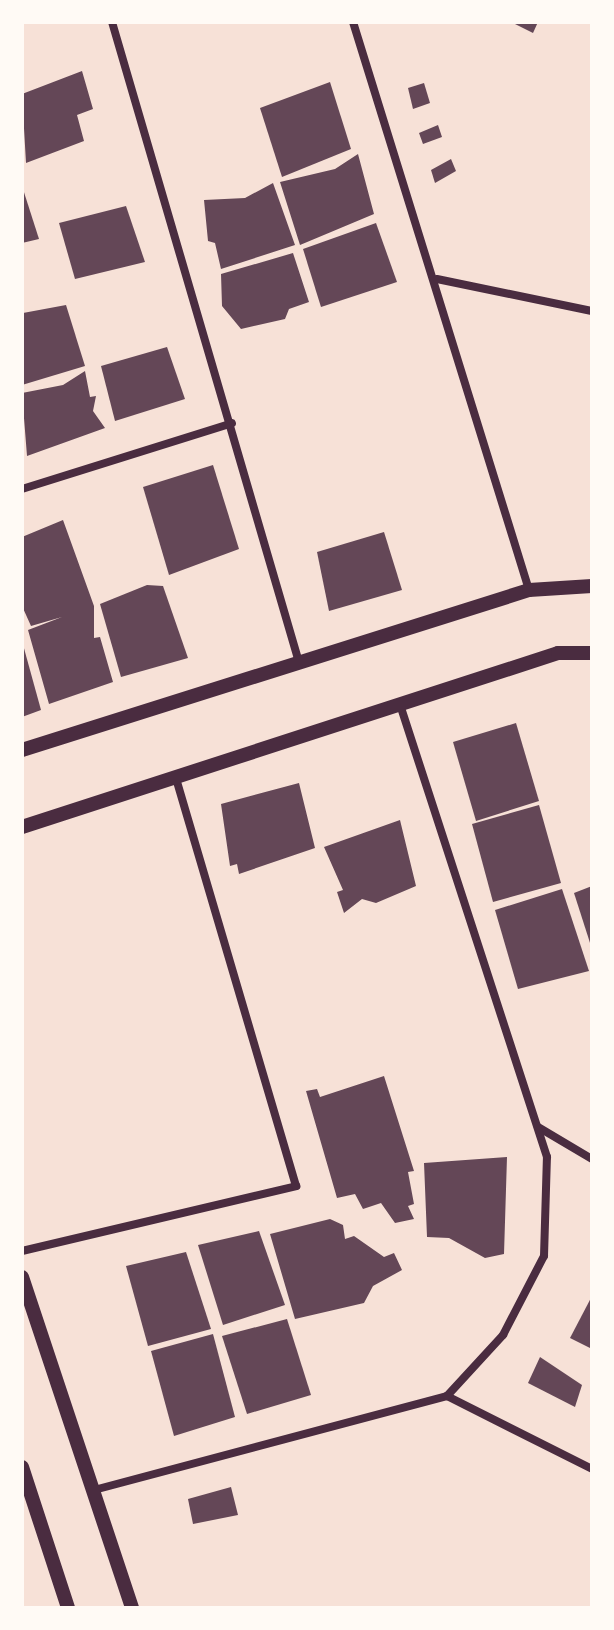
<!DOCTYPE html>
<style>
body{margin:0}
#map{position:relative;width:614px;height:1630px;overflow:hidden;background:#f7e1d7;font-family:Karla,sans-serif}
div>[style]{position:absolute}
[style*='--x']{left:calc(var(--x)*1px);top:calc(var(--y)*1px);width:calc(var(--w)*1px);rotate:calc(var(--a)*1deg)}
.building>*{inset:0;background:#644757}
.minor>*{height:8px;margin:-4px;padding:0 4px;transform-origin:4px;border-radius:4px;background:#4a2c40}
.tertiary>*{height:14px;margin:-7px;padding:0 7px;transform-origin:7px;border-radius:7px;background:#4a2c40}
span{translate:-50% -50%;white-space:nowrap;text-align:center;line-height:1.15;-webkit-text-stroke:7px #fffaf5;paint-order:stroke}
.frame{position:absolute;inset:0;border:24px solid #fffaf5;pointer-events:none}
</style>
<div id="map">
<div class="building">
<div style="clip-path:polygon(511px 22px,538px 22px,533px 33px)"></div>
<div style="clip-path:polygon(82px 71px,93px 109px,77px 115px,84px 141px,26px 163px,22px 94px)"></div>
<div style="clip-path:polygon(330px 82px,351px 149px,282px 177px,260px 108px)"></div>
<div style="clip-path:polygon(424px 83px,430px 103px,413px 109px,408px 88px)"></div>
<div style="clip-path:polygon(438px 125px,442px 137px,423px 144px,419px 133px)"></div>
<div style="clip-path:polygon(358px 154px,374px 214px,300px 245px,280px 182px,335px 169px)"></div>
<div style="clip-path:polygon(451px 159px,456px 171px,435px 183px,431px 170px)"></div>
<div style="clip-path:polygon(273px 183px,295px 245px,221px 269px,215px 243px,208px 241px,204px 200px,245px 198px)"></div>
<div style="clip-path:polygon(22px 186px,39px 239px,22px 243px)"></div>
<div style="clip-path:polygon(126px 206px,145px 262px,75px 279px,59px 223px)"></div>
<div style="clip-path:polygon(376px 223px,397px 282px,321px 307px,303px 249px)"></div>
<div style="clip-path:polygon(293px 253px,309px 302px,289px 309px,285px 319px,241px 329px,222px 306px,221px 274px)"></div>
<div style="clip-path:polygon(66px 305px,85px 366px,22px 385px,23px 313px)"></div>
<div style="clip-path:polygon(167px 347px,185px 399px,115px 421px,101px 366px)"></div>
<div style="clip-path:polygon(85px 371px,90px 397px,96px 396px,93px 411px,105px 428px,27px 456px,22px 393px,63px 385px)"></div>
<div style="clip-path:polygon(213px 465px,239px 549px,169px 575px,143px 487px)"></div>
<div style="clip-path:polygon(63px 520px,94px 606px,94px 638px,100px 637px,113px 682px,49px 704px,28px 630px,62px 617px,31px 626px,22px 606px,22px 537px)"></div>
<div style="clip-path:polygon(384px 532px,402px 590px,329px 611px,317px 552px)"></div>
<div style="clip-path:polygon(147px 585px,163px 586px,188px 658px,121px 677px,100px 604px)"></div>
<div style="clip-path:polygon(22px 641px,41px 710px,22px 717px)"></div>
<div style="clip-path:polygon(516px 723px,539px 801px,476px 821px,453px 742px)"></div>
<div style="clip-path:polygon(299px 783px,315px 848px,239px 874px,237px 864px,230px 866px,221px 804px)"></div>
<div style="clip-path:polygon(539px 805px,561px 883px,493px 902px,472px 824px)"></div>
<div style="clip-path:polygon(400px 820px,416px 886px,376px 903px,362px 899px,344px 913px,337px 892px,343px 890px,324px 847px)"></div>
<div style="clip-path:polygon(592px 886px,592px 946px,591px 946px,574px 893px)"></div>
<div style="clip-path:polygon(562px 889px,589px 971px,518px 989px,495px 910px)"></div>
<div style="clip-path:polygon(384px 1076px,414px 1171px,408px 1172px,414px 1204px,408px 1206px,414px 1219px,395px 1223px,381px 1203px,363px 1209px,355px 1194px,337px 1198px,306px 1091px,317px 1089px,320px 1097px)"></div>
<div style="clip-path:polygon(507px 1157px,504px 1254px,485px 1258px,449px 1238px,427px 1237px,424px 1163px)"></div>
<div style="clip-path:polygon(330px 1219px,343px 1225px,345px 1239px,354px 1236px,384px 1257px,394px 1253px,402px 1270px,373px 1286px,364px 1303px,295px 1319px,270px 1234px)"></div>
<div style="clip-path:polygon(259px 1231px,285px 1305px,223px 1325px,198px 1245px)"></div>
<div style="clip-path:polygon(186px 1252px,211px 1329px,148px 1346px,126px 1266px)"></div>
<div style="clip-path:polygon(592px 1296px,592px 1349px,570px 1338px)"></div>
<div style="clip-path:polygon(287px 1319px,311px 1395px,247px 1414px,222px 1336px)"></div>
<div style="clip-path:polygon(213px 1334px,235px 1417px,174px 1436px,151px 1351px)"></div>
<div style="clip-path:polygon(540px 1357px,582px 1385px,575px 1407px,528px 1383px)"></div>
<div style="clip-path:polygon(231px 1487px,238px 1515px,193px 1524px,188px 1499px)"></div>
</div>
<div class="minor">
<div style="--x:112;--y:22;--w:664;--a:73.72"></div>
<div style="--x:353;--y:22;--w:595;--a:72.78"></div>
<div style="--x:437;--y:279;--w:158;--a:11.7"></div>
<div style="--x:22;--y:489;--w:220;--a:-17.4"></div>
<div style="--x:538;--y:1127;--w:63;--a:30.7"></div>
<div style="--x:22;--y:1251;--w:282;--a:-13.3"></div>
<div style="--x:296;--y:1186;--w:426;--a:-106.4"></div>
<div style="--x:447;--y:1396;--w:162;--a:26.7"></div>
<div style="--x:94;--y:1490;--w:365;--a:-14.9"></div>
<div style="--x:447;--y:1396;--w:83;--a:-47.4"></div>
<div style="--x:503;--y:1335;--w:89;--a:-62.6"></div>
<div style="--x:544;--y:1256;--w:99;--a:-88.3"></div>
<div style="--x:547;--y:1157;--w:476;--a:-108"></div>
</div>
<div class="tertiary">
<div style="--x:22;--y:750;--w:532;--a:-17.51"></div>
<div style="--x:529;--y:590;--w:63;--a:-3.6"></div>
<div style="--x:22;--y:827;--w:564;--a:-17.98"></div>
<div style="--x:558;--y:653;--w:34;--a:0"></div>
<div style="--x:22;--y:1277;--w:349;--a:71.6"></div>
<div style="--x:22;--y:1467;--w:148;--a:71.9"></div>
</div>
<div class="frame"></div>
</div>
